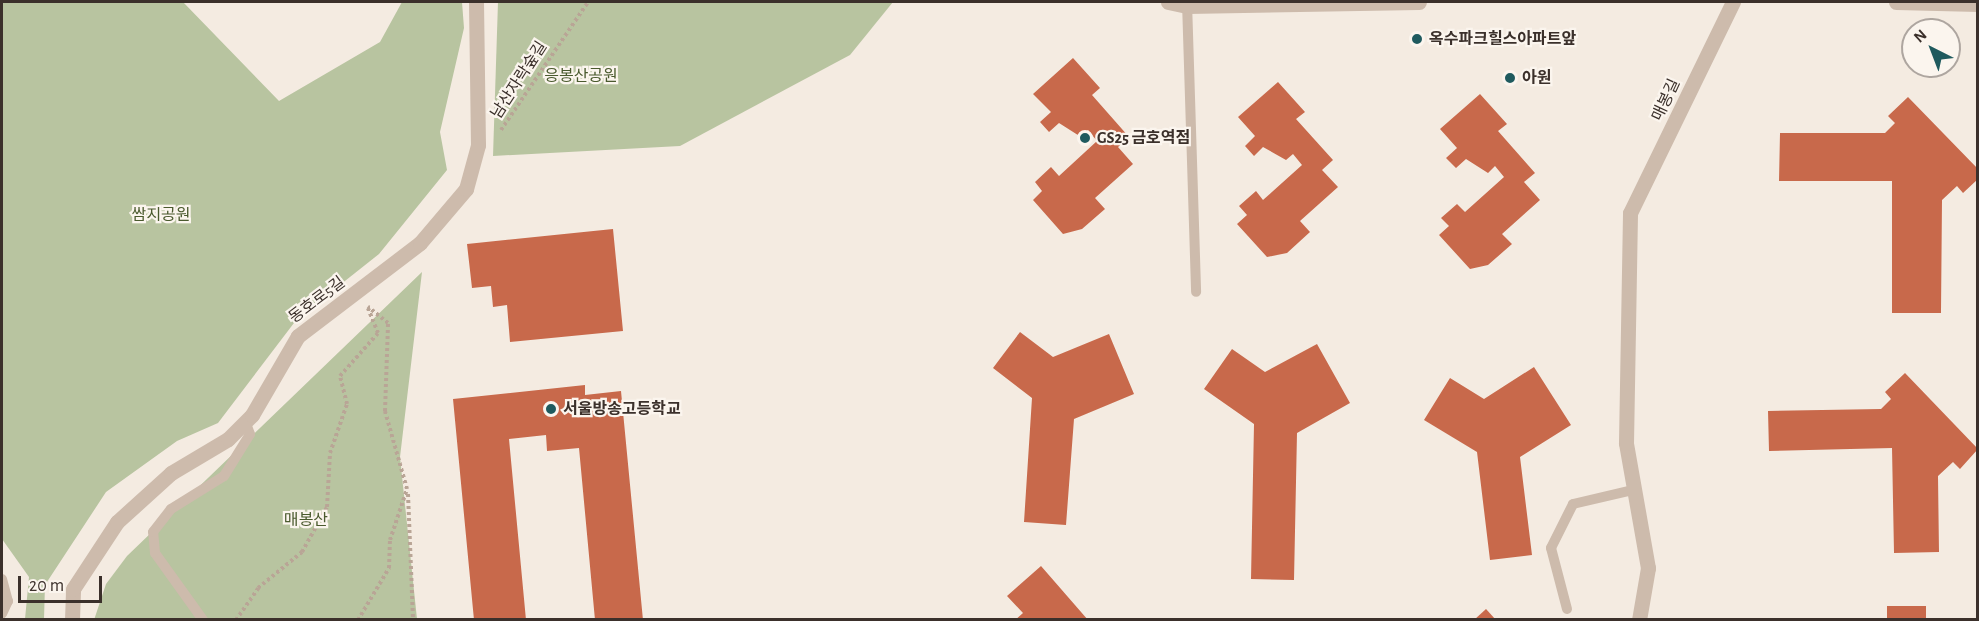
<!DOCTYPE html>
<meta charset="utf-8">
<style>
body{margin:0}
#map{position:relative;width:1979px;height:621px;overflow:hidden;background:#f4ebe1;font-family:"Alegreya Sans","Noto Sans KR",sans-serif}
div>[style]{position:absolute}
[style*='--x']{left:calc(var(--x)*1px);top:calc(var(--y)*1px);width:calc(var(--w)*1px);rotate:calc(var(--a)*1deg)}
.green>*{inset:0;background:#b8c4a0}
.building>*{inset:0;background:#c8694b}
.path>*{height:4px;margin-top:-2px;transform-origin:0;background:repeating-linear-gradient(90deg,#b9a596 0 3px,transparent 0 6px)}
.service>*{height:10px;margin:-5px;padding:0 5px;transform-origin:5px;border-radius:5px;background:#cdbbac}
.minor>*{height:15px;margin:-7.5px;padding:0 7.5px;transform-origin:7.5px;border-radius:7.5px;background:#cdbbac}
.tertiary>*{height:15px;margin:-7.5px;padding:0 7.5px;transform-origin:7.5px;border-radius:7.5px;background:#cdbbac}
.dots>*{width:16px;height:16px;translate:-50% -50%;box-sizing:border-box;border:3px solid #fbf5ee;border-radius:50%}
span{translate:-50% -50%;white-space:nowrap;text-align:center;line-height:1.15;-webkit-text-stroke:4.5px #fbf5ee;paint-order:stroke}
.poi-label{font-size:16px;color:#3b302b;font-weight:700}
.left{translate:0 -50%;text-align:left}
.park-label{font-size:16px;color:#4a5a2e}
.street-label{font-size:16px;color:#3b302b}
.frame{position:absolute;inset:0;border:3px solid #3b302b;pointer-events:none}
.north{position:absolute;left:1901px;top:18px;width:60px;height:60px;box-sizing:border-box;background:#fbf5ee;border:2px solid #aea6a0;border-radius:50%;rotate:318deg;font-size:16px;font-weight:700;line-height:24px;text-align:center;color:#3b302b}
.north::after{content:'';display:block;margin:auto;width:21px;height:27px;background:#1f5a5e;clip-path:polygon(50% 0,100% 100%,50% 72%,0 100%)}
.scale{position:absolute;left:18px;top:576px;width:84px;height:27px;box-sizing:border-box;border:3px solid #3b302b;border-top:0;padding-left:8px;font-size:18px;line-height:21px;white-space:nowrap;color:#3b302b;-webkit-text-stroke:4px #fbf5ee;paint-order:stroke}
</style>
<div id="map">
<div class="green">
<div style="clip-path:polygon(2px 2px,183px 2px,279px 101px,380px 42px,402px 2px,462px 2px,464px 28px,440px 132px,447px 170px,379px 254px,297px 319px,218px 423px,177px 441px,106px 492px,45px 585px,44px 619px,25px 619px,29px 577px,2px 539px)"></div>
<div style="clip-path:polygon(498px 2px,893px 2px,850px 55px,680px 146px,493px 156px)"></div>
<div style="clip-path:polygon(422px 272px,400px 457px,417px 619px,94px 620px,106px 584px,127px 556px)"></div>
</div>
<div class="building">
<div style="clip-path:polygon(1073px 58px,1100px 88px,1092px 95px,1129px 137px,1118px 147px,1133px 164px,1095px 198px,1105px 209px,1082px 229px,1063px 234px,1033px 200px,1042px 191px,1035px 182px,1051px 167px,1059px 176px,1097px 141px,1088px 130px,1081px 137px,1059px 123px,1049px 132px,1040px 122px,1051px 112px,1033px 94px)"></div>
<div style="clip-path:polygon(1278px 82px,1305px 112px,1296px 119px,1333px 160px,1322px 170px,1338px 187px,1300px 221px,1310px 232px,1287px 253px,1267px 257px,1237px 224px,1247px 215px,1239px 206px,1256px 191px,1263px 200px,1302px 165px,1293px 154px,1286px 160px,1263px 147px,1254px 156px,1245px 146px,1255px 136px,1238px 117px)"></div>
<div style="clip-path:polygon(1480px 94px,1507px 124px,1498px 131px,1535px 173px,1524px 182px,1540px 200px,1502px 234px,1512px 244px,1488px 265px,1470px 269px,1439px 235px,1449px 226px,1441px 218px,1457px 204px,1465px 212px,1504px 177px,1495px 166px,1488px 173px,1466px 159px,1456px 168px,1446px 158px,1457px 148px,1440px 129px)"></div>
<div style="clip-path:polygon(1908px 97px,1978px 169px,1978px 179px,1963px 193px,1957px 186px,1942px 200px,1941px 313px,1892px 313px,1892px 181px,1779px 181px,1780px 133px,1885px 133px,1895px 123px,1888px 116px)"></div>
<div style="clip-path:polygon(613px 229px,623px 331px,510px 342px,507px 305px,493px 307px,491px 286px,472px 288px,467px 244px)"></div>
<div style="clip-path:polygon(1020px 332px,1053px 357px,1109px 334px,1134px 394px,1074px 419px,1066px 525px,1024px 522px,1032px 398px,993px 368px)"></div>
<div style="clip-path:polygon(1317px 344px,1350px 403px,1297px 433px,1294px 580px,1251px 579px,1254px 424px,1204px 389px,1232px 349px,1265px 372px)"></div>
<div style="clip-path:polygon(1534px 367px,1571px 425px,1520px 457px,1532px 555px,1490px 560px,1477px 452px,1424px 420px,1450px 378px,1484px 399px)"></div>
<div style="clip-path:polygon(1905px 373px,1978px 449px,1960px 469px,1953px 462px,1938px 476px,1939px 552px,1894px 553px,1892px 448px,1769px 451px,1768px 411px,1881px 409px,1891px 399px,1885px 392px)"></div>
<div style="clip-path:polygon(585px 385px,585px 395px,621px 391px,643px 620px,595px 620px,579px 448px,547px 451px,546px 435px,509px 439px,526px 620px,474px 620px,453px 399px)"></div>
<div style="clip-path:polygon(1041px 566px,1088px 620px,1015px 620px,1023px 613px,1007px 596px)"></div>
<div style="clip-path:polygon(1887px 606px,1926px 606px,1926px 620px,1887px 620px)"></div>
<div style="clip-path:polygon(1486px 609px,1496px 620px,1474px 620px)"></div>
</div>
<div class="path">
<div style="--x:501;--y:130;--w:155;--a:-55.8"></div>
<div style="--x:408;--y:494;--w:126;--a:87.7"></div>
<div style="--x:236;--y:620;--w:39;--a:-55"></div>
<div style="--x:258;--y:588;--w:57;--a:-39.3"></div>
<div style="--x:302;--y:552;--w:51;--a:-60.9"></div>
<div style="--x:327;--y:507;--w:54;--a:-86.8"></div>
<div style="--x:330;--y:453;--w:52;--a:-70.9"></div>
<div style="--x:347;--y:404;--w:29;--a:-104"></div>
<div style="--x:340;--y:376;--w:57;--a:-48.5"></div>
<div style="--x:378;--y:333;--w:27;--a:-112"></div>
<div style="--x:358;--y:620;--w:61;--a:-59.2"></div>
<div style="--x:389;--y:568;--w:28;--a:-88"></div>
<div style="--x:390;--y:540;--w:54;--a:-71.6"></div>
<div style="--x:407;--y:489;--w:81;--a:-105.8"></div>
<div style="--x:385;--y:411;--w:88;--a:-88"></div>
<div style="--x:388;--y:323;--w:26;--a:-141"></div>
</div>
<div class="service">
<div style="--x:1187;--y:2;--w:290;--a:88.2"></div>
<div style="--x:2;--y:579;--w:23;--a:75"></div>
<div style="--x:8;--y:601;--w:14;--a:115"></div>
<div style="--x:1567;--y:609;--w:63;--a:-104.7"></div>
<div style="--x:1551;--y:548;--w:49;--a:-63.4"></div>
<div style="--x:1573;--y:504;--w:62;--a:-13.1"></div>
<div style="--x:203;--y:620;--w:82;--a:-125.6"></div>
<div style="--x:155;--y:553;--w:21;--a:-95"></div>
<div style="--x:153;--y:532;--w:29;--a:-52"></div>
<div style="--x:171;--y:509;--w:62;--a:-31.9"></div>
<div style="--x:224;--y:476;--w:49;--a:-58.2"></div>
<div style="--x:250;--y:434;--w:14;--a:-111"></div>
</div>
<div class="minor">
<div style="--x:72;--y:620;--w:31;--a:-88"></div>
<div style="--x:73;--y:589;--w:80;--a:-56.7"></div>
<div style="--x:117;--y:522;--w:73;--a:-42.2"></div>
<div style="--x:171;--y:473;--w:66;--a:-30.8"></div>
<div style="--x:228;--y:439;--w:34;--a:-45"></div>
<div style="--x:252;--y:415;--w:91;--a:-59.8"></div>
<div style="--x:298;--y:336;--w:153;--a:-37.3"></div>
<div style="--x:420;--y:243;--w:71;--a:-49.6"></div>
<div style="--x:466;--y:189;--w:46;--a:-74.7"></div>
<div style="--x:478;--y:145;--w:143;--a:-90.8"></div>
<div style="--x:1639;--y:620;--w:53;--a:-80.2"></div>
<div style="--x:1648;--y:568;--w:127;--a:-100"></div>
<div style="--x:1626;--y:443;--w:230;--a:-89"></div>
<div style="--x:1630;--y:213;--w:235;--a:-64"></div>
</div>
<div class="tertiary">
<div style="--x:1168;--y:2;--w:19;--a:12"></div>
<div style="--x:1187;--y:6;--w:232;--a:-1"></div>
<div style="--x:1896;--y:2;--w:82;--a:1.4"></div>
</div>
<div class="dots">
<div style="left:1417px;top:39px;background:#1f5a5e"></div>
<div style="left:1510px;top:78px;background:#1f5a5e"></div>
<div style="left:1085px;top:138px;background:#1f5a5e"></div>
<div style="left:551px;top:409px;background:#1f5a5e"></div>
</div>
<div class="poi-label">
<span class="left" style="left:1429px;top:39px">옥수파크힐스아파트앞</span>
<span class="left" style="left:1522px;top:78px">아원</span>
<span class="left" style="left:1097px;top:138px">GS25 금호역점</span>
<span class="left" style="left:563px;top:409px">서울방송고등학교</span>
</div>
<div class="park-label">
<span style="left:581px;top:76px">응봉산공원</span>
<span style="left:161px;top:215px">쌈지공원</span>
<span style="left:306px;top:520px">매봉산</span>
</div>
<div class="street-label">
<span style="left:519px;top:80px;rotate:-57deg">남산자락숲길</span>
<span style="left:1666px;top:100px;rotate:-65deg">매봉길</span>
<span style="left:317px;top:300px;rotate:-37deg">동호로5길</span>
</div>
<div class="frame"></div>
<div class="north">N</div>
<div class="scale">20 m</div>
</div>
